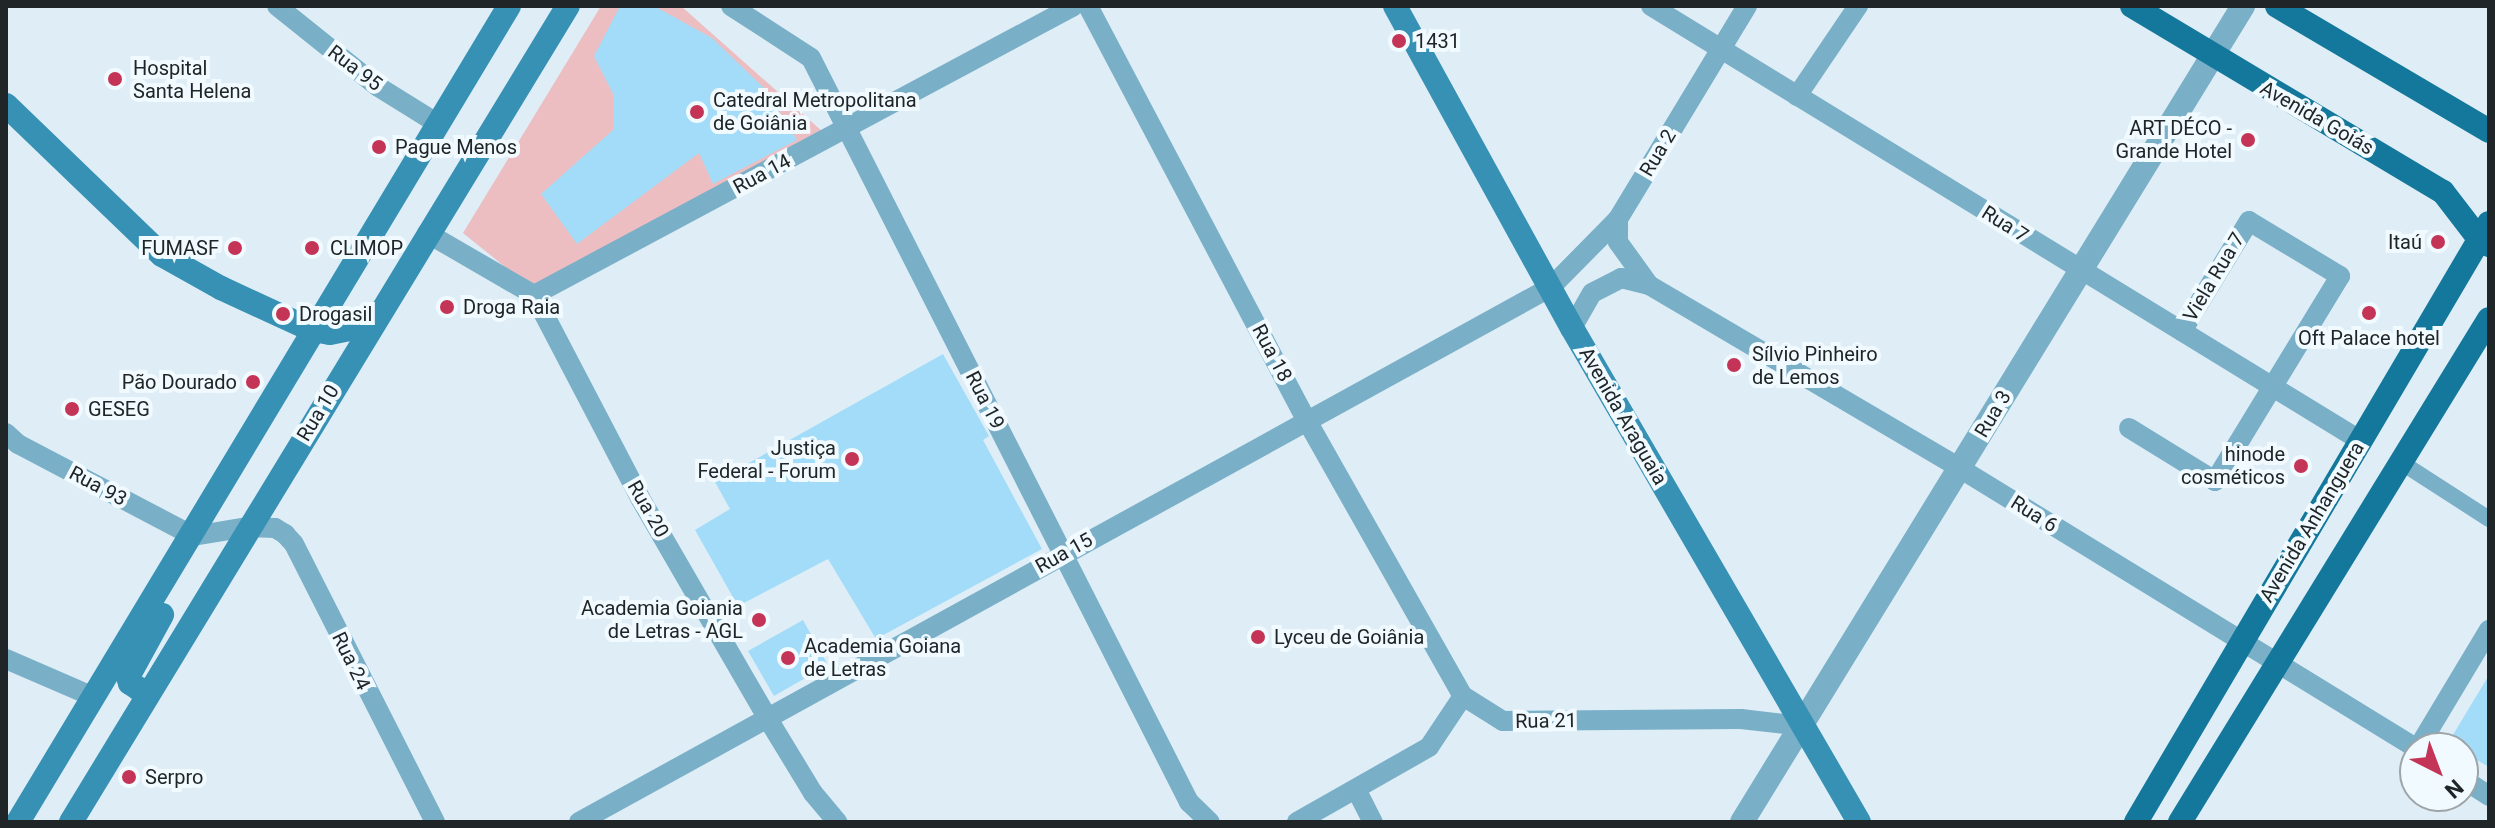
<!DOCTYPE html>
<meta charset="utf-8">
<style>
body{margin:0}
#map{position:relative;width:2495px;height:828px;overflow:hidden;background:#dfeef6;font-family:Roboto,sans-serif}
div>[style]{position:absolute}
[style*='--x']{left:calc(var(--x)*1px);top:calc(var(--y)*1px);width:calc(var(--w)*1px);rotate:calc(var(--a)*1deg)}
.green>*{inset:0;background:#ecbdc1}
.building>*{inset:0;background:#a3dcf8}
.pedestrian>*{height:16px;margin:-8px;padding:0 8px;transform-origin:8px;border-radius:8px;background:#7aafc8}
.minor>*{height:20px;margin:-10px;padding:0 10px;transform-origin:10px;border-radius:10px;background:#7aafc8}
.tertiary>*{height:24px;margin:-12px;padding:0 12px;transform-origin:12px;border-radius:12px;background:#7aafc8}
.secondary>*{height:24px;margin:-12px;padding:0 12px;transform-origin:12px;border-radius:12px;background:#3691b5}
.primary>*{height:24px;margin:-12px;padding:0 12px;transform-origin:12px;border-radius:12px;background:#13789c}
.dots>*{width:22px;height:22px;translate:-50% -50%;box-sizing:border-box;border:4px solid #f1faff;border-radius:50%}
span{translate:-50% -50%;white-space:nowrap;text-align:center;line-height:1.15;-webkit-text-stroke:8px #f1faff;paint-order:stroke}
.poi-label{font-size:20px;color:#202628}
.left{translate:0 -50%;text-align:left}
.right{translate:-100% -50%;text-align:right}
.street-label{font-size:20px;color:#202628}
.frame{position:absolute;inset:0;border:8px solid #202628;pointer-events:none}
.north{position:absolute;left:2399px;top:732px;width:80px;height:80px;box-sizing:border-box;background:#f1faff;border:2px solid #9da5a9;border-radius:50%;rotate:138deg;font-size:22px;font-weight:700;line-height:32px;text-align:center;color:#202628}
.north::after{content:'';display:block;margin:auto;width:28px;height:36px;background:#c43456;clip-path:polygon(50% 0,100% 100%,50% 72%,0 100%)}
</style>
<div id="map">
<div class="green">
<div style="clip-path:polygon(601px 6px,681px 6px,823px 132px,530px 287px,463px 233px)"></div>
</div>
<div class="building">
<div style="clip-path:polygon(620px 6px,654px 6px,712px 38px,766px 90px,797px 140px,713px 184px,699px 153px,577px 244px,541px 194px,613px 130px,613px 94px,594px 56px)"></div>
<div style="clip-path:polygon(943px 354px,989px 436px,983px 440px,1042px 549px,876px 639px,828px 559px,738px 606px,695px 530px,730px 509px,715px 482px)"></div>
<div style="clip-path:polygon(803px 620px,828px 665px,774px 696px,748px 651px)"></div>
<div style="clip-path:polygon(2489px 675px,2489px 767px,2463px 752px,2463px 748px,2448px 743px)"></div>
</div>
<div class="pedestrian">
<div style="--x:2399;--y:461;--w:107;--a:32.8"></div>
</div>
<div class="minor">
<div style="--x:277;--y:6;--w:128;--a:38.7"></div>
<div style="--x:377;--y:86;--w:72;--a:31.9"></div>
<div style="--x:731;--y:6;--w:95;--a:33"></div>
<div style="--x:811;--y:58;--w:835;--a:63.07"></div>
<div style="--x:1189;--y:802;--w:29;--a:44"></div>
<div style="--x:1088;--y:6;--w:467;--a:62.2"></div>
<div style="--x:1306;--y:419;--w:318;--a:60.5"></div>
<div style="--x:1463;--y:696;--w:47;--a:32"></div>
<div style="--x:1503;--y:721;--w:238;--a:-0.5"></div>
<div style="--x:1741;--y:719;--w:61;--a:6.5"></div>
<div style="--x:1651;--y:6;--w:833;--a:31.49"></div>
<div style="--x:1797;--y:96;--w:109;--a:-55.9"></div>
<div style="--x:1618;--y:219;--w:23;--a:90"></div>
<div style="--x:1618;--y:242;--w:53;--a:54.2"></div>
<div style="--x:427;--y:233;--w:124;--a:30.1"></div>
<div style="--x:534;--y:295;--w:229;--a:62.4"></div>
<div style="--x:640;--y:498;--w:255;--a:59.9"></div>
<div style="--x:768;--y:719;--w:87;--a:58.7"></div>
<div style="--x:813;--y:793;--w:38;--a:50"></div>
<div style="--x:534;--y:295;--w:612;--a:-28.16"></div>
<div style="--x:1572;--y:328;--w:40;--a:-60.3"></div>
<div style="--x:1592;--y:293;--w:33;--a:-27"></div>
<div style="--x:1621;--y:278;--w:29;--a:14"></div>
<div style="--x:1649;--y:285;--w:362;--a:30.5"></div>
<div style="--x:1961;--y:469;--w:534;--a:31.52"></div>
<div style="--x:2129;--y:428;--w:101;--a:31.6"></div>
<div style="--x:2215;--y:481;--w:240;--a:-58.6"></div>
<div style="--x:2340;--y:276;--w:106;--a:-148.9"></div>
<div style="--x:2249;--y:221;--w:129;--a:121.3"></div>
<div style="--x:6;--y:433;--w:16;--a:43"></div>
<div style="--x:18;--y:444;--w:198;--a:27.7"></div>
<div style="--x:193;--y:536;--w:56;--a:-9.3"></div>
<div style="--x:248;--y:527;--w:27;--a:2"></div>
<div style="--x:275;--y:528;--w:12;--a:31"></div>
<div style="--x:285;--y:534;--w:13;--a:48"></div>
<div style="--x:294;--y:544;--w:312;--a:63.1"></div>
<div style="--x:6;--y:659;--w:96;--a:23.4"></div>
<div style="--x:2418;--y:748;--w:138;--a:-59"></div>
<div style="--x:2463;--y:779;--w:31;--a:33"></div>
<div style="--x:1357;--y:791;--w:35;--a:63"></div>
<div style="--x:579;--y:822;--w:1110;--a:-28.83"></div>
<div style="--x:1551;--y:287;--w:95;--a:-45.4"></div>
<div style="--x:1618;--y:219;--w:249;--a:-58.8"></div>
<div style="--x:1297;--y:822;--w:152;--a:-29.6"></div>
<div style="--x:1429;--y:747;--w:61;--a:-56.3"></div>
</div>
<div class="tertiary">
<div style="--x:1742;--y:822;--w:958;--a:-58.45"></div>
</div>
<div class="secondary">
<div style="--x:1395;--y:6;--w:367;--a:61.2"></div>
<div style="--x:1572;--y:328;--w:571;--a:59.84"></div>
<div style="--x:6;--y:105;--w:216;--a:43.9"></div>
<div style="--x:162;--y:255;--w:68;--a:29.2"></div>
<div style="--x:221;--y:288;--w:100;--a:24.8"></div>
<div style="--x:312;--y:330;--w:18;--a:9"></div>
<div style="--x:330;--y:333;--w:41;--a:-11.3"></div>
<div style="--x:150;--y:691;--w:11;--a:-170"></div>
<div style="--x:139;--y:689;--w:11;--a:-146"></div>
<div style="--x:130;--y:683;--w:6;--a:-108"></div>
<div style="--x:128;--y:677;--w:71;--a:-61.3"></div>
<div style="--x:18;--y:822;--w:952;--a:-58.96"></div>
<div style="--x:71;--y:822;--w:955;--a:-58.66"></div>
</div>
<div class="primary">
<div style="--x:2132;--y:6;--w:362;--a:30.9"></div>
<div style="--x:2443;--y:192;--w:59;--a:52.5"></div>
<div style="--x:2479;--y:239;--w:12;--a:31"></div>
<div style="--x:2277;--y:6;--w:246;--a:30.5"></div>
<div style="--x:2136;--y:822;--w:695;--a:-59.49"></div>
<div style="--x:2180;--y:822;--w:590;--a:-58.44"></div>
</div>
<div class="dots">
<div style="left:1399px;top:41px;background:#c43456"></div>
<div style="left:115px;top:79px;background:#c43456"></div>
<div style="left:697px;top:112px;background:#c43456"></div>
<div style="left:2248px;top:140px;background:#c43456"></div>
<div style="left:379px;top:147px;background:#c43456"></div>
<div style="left:2438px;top:242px;background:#c43456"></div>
<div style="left:235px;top:248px;background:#c43456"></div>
<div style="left:312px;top:248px;background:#c43456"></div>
<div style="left:447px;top:307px;background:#c43456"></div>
<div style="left:2369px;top:313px;background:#c43456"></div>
<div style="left:283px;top:314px;background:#c43456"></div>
<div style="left:1734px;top:365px;background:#c43456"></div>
<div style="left:253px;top:382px;background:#c43456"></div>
<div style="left:72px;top:409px;background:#c43456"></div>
<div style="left:852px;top:459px;background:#c43456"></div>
<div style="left:2301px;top:466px;background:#c43456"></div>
<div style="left:759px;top:620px;background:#c43456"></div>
<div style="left:1258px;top:637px;background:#c43456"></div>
<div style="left:788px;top:658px;background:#c43456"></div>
<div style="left:129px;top:777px;background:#c43456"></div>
</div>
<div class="poi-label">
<span class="left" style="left:1415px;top:41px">1431</span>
<span class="left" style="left:133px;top:80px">Hospital<br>Santa Helena</span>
<span class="left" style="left:713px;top:112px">Catedral Metropolitana<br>de Goiânia</span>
<span class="right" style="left:2232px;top:140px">ART DÉCO -<br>Grande Hotel</span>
<span class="left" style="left:395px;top:147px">Pague Menos</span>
<span class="right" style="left:2422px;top:242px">Itaú</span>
<span class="right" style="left:219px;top:248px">FUMASF</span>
<span class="left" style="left:330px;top:248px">CLIMOP</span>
<span class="left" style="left:463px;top:307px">Droga Raia</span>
<span class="left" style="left:299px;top:314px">Drogasil</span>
<span style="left:2369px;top:338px">Oft Palace hotel</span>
<span class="left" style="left:1752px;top:366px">Sílvio Pinheiro<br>de Lemos</span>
<span class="right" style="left:237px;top:382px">Pão Dourado</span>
<span class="left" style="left:88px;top:409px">GESEG</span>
<span class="right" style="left:836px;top:460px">Justiça<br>Federal - Forum</span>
<span class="right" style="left:2285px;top:466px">hinode<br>cosméticos</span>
<span class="right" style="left:743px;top:620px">Academia Goiania<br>de Letras - AGL</span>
<span class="left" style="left:1274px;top:637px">Lyceu de Goiânia</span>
<span class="left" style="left:804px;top:658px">Academia Goiana<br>de Letras</span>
<span class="left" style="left:145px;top:777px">Serpro</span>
</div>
<div class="street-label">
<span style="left:355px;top:68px;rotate:37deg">Rua 95</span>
<span style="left:2317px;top:118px;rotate:30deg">Avenida Goiás</span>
<span style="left:1658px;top:153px;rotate:-59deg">Rua 2</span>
<span style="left:762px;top:174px;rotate:-28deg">Rua 14</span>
<span style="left:2005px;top:224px;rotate:32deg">Rua 7</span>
<span style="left:2214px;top:277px;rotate:-59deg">Viela Rua 7</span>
<span style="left:1272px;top:353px;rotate:62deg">Rua 18</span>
<span style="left:985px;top:400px;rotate:63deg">Rua 19</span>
<span style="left:318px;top:413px;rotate:-59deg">Rua 10</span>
<span style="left:1993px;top:414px;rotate:-59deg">Rua 3</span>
<span style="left:1623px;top:416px;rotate:60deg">Avenida Araguaia</span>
<span style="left:98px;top:486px;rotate:28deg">Rua 93</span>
<span style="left:648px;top:509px;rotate:60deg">Rua 20</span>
<span style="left:2034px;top:514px;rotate:32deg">Rua 6</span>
<span style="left:2312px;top:522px;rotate:-59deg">Avenida Anhanguera</span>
<span style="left:1064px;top:553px;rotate:-29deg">Rua 15</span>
<span style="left:351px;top:661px;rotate:64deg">Rua 24</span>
<span style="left:1546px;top:721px;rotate:-1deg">Rua 21</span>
</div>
<div class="frame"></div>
<div class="north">N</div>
</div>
